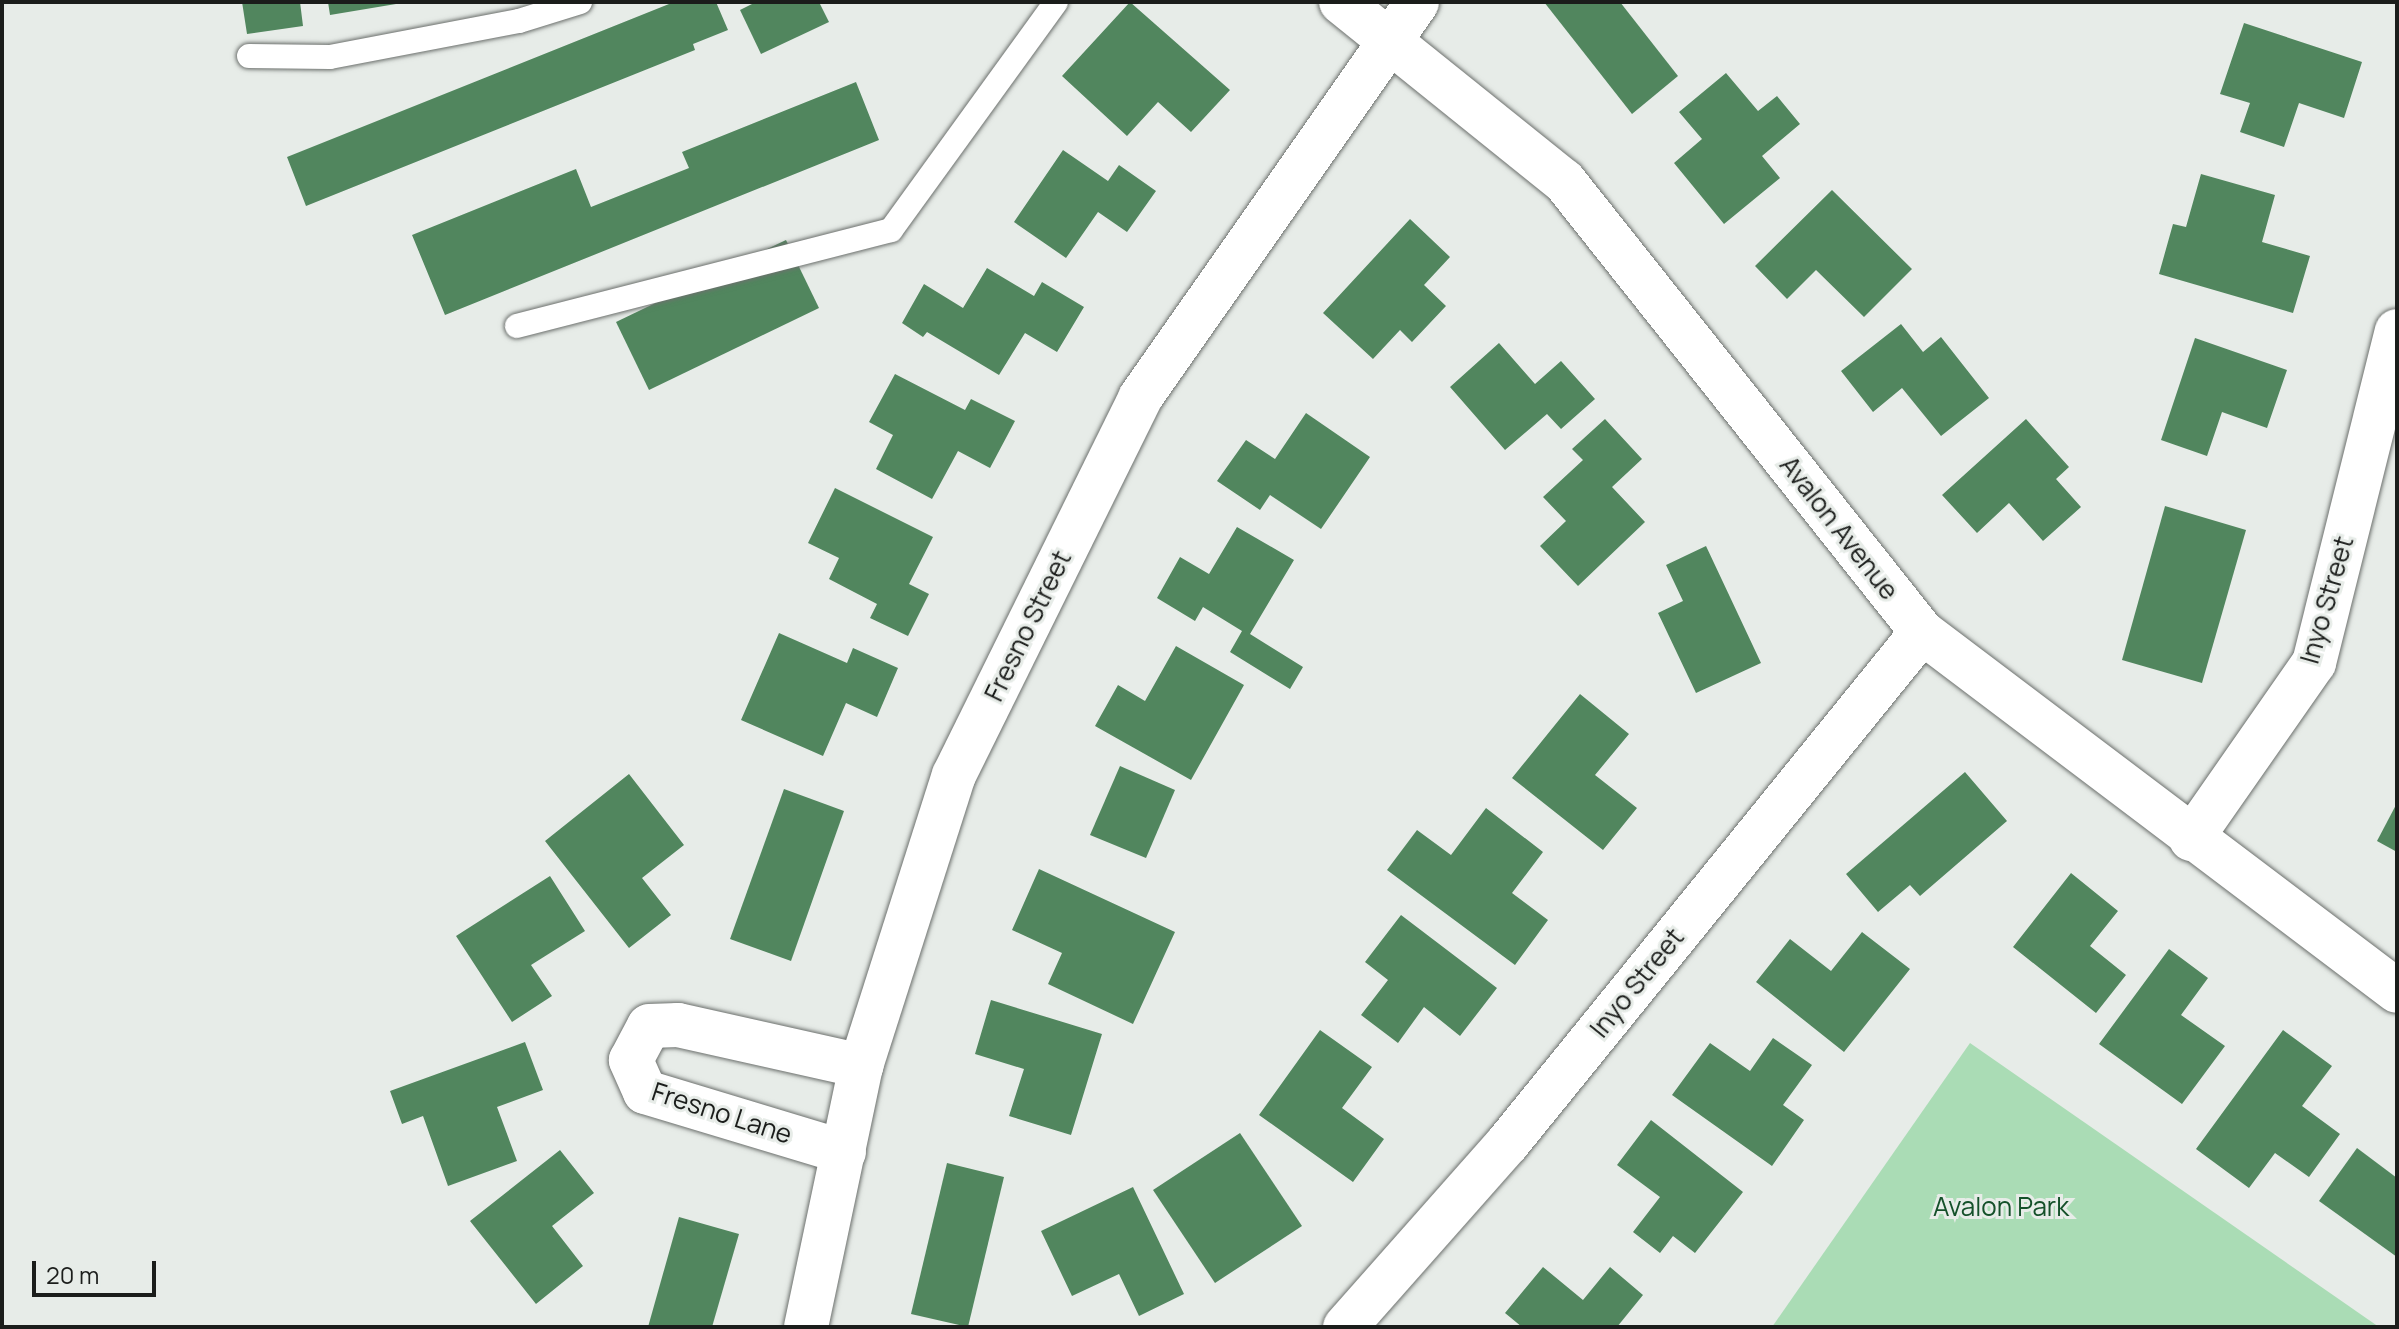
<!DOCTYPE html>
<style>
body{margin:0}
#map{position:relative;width:2399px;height:1329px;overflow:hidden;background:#e7ece8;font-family:Manrope,sans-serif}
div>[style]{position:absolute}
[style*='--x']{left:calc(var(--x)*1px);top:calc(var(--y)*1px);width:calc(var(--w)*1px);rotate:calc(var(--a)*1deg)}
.green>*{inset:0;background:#aadcb5}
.building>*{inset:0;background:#51865e}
.roads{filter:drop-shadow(0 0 2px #6c706d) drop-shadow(0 0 2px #6c706d)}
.service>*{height:24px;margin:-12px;padding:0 12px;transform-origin:12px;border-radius:12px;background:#fff}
.minor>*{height:44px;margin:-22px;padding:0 22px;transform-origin:22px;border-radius:22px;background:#fff}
span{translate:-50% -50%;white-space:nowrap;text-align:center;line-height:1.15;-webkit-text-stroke:6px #e7ece8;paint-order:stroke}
.street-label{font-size:26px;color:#1b1d1b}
.park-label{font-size:26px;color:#15512a}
.frame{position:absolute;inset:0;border:4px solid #1b1d1b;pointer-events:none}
.scale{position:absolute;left:32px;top:1261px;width:124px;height:36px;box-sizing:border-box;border:4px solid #1b1d1b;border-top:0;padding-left:10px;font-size:24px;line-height:28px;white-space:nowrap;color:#1b1d1b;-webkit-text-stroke:6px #e7ece8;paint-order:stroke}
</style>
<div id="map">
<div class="green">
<div style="clip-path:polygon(1970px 1043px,2379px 1327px,1772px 1327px)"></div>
</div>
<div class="building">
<div style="clip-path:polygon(242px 2px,300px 2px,303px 26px,247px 34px)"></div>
<div style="clip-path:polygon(328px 2px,396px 2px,396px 4px,330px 15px)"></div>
<div style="clip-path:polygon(674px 2px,716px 2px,728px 30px,693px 44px,695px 50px,306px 206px,287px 157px)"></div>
<div style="clip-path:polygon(756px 2px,819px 2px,829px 22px,761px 54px,740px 10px)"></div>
<div style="clip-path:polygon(1130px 2px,1230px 90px,1191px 132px,1158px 102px,1127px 136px,1062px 76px)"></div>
<div style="clip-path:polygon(1544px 2px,1620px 2px,1678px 76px,1632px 114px)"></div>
<div style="clip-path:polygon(2244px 23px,2362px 62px,2344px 118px,2299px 103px,2284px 147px,2240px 132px,2250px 103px,2220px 94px)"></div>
<div style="clip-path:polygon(1726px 73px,1758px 111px,1777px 96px,1800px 124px,1762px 156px,1780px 178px,1724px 224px,1674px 163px,1702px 139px,1679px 112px)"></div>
<div style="clip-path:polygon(856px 82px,879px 140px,445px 315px,412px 235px,576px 169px,591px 207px,689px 168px,682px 152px)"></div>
<div style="clip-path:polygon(1063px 150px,1108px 181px,1119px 165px,1156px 191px,1127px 232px,1098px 212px,1066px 258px,1014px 222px)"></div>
<div style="clip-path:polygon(2201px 174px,2275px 195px,2262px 242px,2310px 256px,2293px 313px,2159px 274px,2173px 224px,2186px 227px)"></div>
<div style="clip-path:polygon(1832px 190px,1912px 269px,1864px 317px,1816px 270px,1787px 299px,1755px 266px)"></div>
<div style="clip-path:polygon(1410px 219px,1450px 257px,1424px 285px,1446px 306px,1412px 342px,1400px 330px,1373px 359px,1323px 313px)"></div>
<div style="clip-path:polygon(786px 240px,819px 308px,649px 390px,616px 322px)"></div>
<div style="clip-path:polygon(987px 268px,1034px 296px,1042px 282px,1084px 307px,1057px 352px,1025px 333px,999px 375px,927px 332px,923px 337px,902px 323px,924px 284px,963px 308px)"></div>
<div style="clip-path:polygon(1901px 324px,1923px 352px,1941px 337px,1989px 398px,1941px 436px,1902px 388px,1873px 412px,1841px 371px)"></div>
<div style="clip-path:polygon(2195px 338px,2287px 370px,2267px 428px,2222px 412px,2207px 456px,2161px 440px)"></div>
<div style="clip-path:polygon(1499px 343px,1535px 384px,1561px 361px,1595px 399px,1561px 429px,1547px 414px,1505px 450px,1450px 387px)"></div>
<div style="clip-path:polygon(895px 374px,965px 410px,971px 399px,1015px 421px,990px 468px,958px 451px,932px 499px,876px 469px,893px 435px,869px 422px)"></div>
<div style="clip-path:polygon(1306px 413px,1370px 457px,1321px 529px,1270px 495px,1260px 510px,1217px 481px,1246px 440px,1275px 459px)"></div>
<div style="clip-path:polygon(1605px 419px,1642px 459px,1612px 487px,1645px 522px,1578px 586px,1540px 546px,1566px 521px,1543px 497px,1583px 460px,1572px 449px)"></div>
<div style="clip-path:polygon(2026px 419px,2069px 467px,2056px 479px,2081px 507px,2043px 541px,2009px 503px,1977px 533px,1942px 495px)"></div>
<div style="clip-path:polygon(835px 488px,933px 537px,909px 584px,929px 594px,908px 636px,870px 618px,877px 604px,829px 579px,839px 558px,808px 543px)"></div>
<div style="clip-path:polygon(2165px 506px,2246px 530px,2202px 683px,2122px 660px)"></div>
<div style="clip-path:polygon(1237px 527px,1294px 560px,1250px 634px,1303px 667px,1290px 689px,1230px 652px,1242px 631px,1203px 607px,1195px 621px,1157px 598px,1180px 557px,1209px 574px)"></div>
<div style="clip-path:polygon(1706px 546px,1761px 663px,1696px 693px,1658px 613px,1683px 601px,1666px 565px)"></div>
<div style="clip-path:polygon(779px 633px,847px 663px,853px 648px,898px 668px,877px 717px,846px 703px,823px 756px,741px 720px)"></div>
<div style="clip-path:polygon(1176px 646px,1244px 685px,1191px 780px,1095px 726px,1118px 685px,1145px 701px)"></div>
<div style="clip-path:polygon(1580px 694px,1629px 734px,1595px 775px,1637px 808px,1603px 850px,1512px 778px)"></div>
<div style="clip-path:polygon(1120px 766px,1175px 790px,1146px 858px,1090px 835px)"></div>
<div style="clip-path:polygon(1965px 772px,2007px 821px,1920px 896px,1910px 885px,1878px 912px,1846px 874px)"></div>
<div style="clip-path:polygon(629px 774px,684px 845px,642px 878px,671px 915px,629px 948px,545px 841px)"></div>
<div style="clip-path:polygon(784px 789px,844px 811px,791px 961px,730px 939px)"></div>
<div style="clip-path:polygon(2397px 803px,2397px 852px,2377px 841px)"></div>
<div style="clip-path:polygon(1486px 808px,1543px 852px,1512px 893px,1548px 920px,1515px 965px,1387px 870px,1417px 830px,1451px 855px)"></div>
<div style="clip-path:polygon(1039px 869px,1175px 932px,1133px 1024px,1048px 984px,1062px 953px,1012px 930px)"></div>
<div style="clip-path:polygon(2071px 873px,2118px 911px,2090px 946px,2126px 975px,2096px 1013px,2013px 947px)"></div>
<div style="clip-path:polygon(550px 876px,585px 931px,531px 965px,552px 996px,512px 1022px,456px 936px)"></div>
<div style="clip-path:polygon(1401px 915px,1497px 988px,1460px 1036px,1424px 1007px,1398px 1043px,1361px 1015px,1388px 980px,1365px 962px)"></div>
<div style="clip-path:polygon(1862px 932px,1910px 969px,1844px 1052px,1756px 982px,1790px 939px,1831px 971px)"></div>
<div style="clip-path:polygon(2169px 949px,2208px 978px,2181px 1015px,2225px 1046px,2182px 1104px,2099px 1044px)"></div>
<div style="clip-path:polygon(991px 1000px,1102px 1034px,1071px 1135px,1009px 1116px,1024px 1069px,975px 1054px)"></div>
<div style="clip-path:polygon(1320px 1030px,1372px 1067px,1342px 1108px,1384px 1139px,1353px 1182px,1259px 1115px)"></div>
<div style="clip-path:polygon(2283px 1030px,2332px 1066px,2302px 1106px,2340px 1134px,2309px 1177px,2275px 1153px,2249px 1188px,2196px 1149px)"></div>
<div style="clip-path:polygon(1773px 1038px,1812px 1065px,1783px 1105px,1804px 1120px,1772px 1166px,1672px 1095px,1710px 1043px,1750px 1071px)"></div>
<div style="clip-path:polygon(525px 1042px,543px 1090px,497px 1107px,517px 1161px,448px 1186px,423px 1116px,402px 1124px,390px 1091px)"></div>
<div style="clip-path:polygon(1651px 1120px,1743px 1192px,1695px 1253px,1673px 1236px,1660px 1253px,1633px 1232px,1660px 1197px,1617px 1165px)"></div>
<div style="clip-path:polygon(1240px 1133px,1302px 1226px,1215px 1283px,1153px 1190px)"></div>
<div style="clip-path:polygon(2357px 1148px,2397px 1178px,2397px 1257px,2319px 1201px)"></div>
<div style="clip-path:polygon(560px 1150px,594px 1193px,552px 1226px,583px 1266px,536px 1304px,470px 1221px)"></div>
<div style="clip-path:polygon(947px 1163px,1004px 1177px,968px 1327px,911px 1314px)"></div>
<div style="clip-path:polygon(1133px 1187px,1184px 1294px,1139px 1316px,1119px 1274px,1072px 1296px,1041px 1231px)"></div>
<div style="clip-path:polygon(679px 1217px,739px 1234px,712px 1327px,648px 1327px)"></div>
<div style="clip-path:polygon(1543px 1267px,1583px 1300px,1610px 1267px,1643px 1295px,1617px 1327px,1522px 1327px,1505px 1313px)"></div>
</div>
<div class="roads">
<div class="service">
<div style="--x:249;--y:56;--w:81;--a:0.7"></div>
<div style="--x:330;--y:57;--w:192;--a:-10.8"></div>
<div style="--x:519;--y:21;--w:64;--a:-17.3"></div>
<div style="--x:517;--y:326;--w:386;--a:-14.4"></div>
<div style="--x:891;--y:230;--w:281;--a:-54.1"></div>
</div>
<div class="minor">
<div style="--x:1341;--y:2;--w:286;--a:38.8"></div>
<div style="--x:1564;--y:181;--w:576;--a:51.56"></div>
<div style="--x:1922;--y:632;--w:595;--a:37.08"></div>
<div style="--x:2191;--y:839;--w:215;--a:-55.1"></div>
<div style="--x:2314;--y:663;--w:342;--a:-76"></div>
<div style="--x:844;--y:1152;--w:208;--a:-163.2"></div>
<div style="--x:645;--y:1092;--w:35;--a:-114"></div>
<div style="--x:631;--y:1060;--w:38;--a:-62"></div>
<div style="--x:649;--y:1026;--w:29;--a:-2"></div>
<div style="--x:678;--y:1025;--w:188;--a:12.6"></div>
<div style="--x:806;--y:1327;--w:267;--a:-78.1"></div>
<div style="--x:861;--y:1066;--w:305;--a:-72.3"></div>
<div style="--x:954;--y:775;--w:420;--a:-63.7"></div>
<div style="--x:1140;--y:398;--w:483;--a:-55"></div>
<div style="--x:1345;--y:1327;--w:244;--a:-48.5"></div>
<div style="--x:1507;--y:1144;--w:659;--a:-50.97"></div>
</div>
</div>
<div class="street-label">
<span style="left:1839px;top:528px;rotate:52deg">Avalon Avenue</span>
<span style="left:2327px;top:600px;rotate:-74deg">Inyo Street</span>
<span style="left:1028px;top:626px;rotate:-64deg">Fresno Street</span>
<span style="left:1637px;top:983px;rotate:-51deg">Inyo Street</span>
<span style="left:722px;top:1113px;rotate:18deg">Fresno Lane</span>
</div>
<div class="park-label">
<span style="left:2001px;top:1207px">Avalon Park</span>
</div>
<div class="frame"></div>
<div class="scale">20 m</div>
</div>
